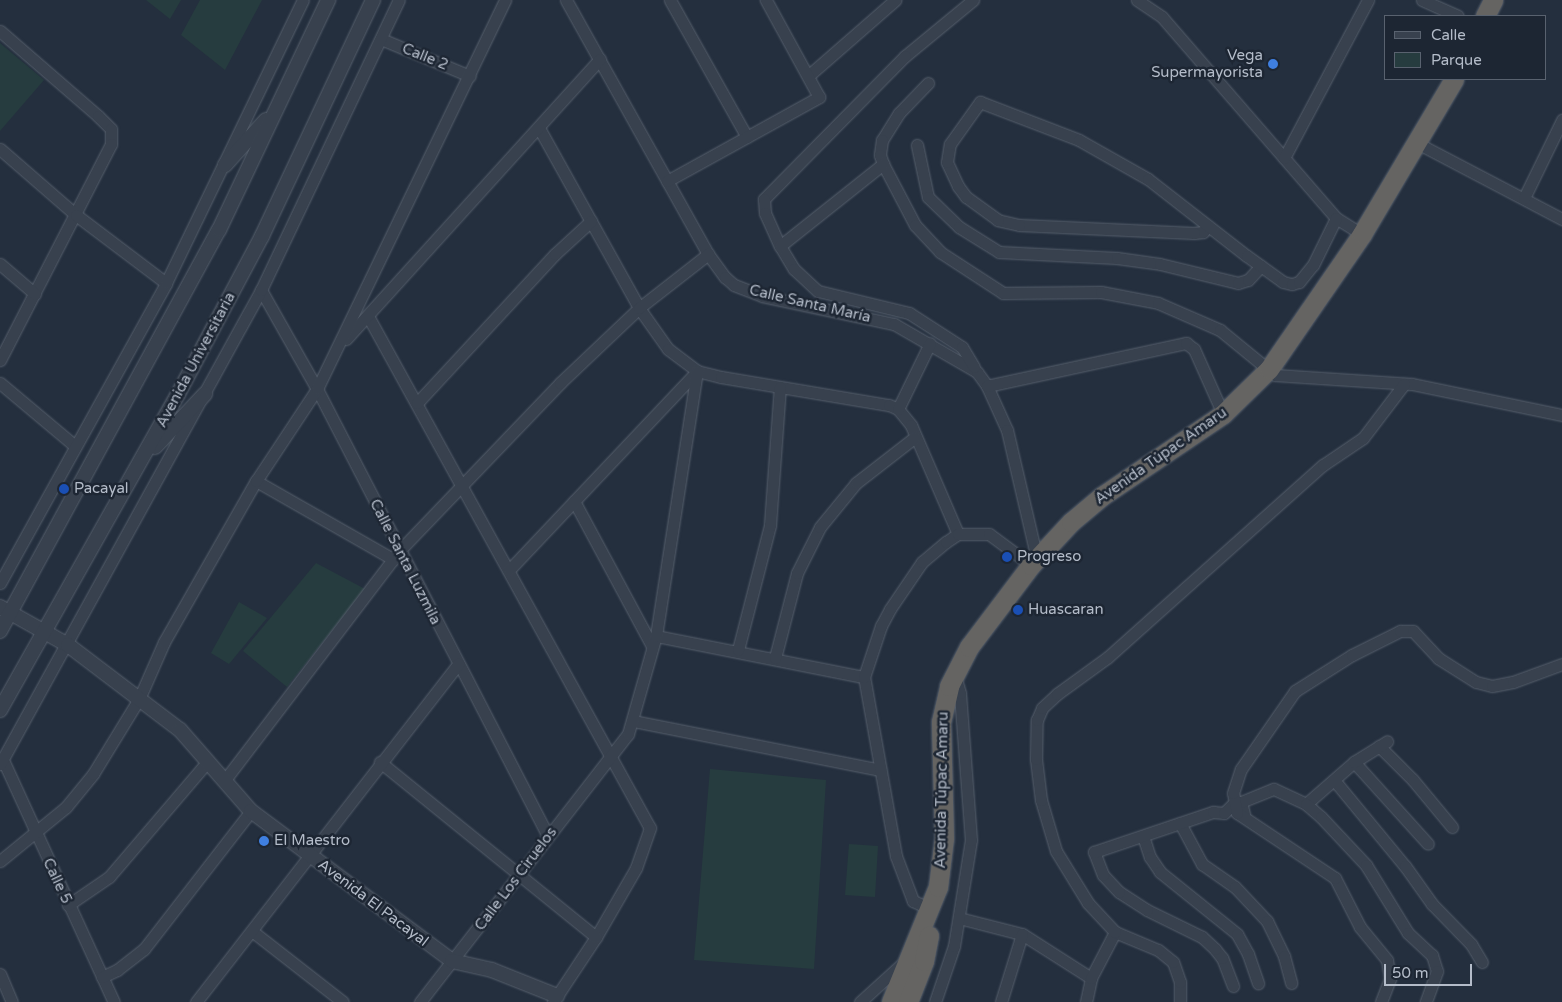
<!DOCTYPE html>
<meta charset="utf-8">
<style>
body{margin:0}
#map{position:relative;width:1562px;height:1002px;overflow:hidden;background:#242f3e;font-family:"Varela Round",sans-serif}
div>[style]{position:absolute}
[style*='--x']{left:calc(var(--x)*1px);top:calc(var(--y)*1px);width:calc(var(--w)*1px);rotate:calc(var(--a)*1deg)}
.green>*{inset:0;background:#263c3f}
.roads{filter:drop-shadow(0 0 1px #565f6c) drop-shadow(0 0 1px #565f6c)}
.minor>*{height:11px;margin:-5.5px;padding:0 5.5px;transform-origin:5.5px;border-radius:5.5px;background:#38414e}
.tertiary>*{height:14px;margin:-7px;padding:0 7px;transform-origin:7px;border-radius:7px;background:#38414e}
.trunk>*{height:19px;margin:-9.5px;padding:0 9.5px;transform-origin:9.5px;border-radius:9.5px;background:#656462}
.dots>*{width:14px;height:14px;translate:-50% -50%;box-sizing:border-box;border:2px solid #1d2633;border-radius:50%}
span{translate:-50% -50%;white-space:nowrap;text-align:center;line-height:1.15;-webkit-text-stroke:5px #1d2633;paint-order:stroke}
.poi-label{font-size:15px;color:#b4bcc9}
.right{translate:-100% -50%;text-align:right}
.left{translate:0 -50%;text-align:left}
.street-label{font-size:15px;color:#b4bcc9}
.legend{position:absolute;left:1384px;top:15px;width:162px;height:65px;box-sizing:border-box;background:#1d2633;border:1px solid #59626f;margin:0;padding:6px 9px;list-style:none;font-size:15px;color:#b4bcc9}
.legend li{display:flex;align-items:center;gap:10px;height:25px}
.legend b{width:25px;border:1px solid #59626f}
.scale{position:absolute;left:1384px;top:964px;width:88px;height:22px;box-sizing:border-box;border:2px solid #b4bcc9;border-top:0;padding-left:6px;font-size:15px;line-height:18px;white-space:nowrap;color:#b4bcc9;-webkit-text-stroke:4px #1d2633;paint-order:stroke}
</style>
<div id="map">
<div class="green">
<div style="clip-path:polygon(146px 0,181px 0,170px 19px)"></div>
<div style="clip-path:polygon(200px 0,262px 0,225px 70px,181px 35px)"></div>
<div style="clip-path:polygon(0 43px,44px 80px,0 131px)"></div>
<div style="clip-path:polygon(316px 563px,365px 589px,287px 687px,243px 651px)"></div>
<div style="clip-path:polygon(239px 602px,267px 618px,229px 664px,211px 653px)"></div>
<div style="clip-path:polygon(710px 769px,826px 780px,814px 969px,694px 960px)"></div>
<div style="clip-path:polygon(849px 844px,878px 846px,875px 897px,845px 895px)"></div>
</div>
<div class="roads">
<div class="minor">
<div style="--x:566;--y:0;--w:291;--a:60.8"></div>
<div style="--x:708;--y:254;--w:29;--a:54"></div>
<div style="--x:725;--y:277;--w:12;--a:42"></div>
<div style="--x:734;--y:285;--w:30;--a:21"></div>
<div style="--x:762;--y:296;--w:135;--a:12"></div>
<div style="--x:894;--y:324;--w:96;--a:30"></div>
<div style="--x:977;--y:372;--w:17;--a:54"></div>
<div style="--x:987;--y:386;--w:48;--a:65.6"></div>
<div style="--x:1007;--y:430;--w:132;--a:76.9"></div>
<div style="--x:670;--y:0;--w:157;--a:60.7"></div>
<div style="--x:973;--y:0;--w:88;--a:140.5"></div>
<div style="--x:905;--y:56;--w:201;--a:134.6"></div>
<div style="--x:764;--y:199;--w:14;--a:86"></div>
<div style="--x:765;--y:213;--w:36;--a:66"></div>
<div style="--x:780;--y:246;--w:27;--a:59"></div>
<div style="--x:794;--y:269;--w:33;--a:43"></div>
<div style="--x:818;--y:291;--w:94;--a:13.6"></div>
<div style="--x:909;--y:313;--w:63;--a:32.7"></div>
<div style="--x:962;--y:347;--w:23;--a:59"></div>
<div style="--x:1137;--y:0;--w:30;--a:34"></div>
<div style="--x:1162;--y:17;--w:266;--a:49.1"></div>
<div style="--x:1336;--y:218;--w:31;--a:32"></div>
<div style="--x:1422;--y:0;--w:39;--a:24"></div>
<div style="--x:0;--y:31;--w:130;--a:40.9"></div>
<div style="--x:98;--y:116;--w:18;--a:45"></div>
<div style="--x:111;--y:129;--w:15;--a:90"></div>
<div style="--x:111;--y:144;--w:243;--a:117.2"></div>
<div style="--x:381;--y:39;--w:96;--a:22.6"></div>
<div style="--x:808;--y:76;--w:116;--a:-41.1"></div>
<div style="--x:928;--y:83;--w:42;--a:134"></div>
<div style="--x:899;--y:113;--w:32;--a:122"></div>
<div style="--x:882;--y:140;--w:15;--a:98"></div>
<div style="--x:880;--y:155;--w:9;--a:72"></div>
<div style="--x:883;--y:164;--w:69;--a:62.3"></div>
<div style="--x:915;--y:225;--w:37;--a:47"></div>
<div style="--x:940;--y:252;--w:75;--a:33.1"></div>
<div style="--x:1003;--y:293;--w:98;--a:-0.6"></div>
<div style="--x:1101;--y:292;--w:58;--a:10.9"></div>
<div style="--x:1158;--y:303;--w:68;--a:23.5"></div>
<div style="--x:1220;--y:330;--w:71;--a:39.3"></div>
<div style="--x:1275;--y:375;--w:137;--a:3.8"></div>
<div style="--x:1412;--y:384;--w:153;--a:11.7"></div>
<div style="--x:539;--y:128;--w:206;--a:60.9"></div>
<div style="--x:639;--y:308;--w:50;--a:54.7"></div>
<div style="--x:668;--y:349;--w:36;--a:37"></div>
<div style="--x:697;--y:371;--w:25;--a:14"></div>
<div style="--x:721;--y:377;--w:170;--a:9.5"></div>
<div style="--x:889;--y:405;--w:10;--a:24"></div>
<div style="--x:898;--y:409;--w:21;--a:51"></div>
<div style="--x:911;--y:425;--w:119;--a:66.7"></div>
<div style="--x:1417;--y:143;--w:164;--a:27.7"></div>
<div style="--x:917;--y:145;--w:53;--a:78.1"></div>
<div style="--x:928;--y:197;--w:43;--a:44.1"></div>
<div style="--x:959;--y:227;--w:47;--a:32"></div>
<div style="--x:999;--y:252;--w:118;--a:2.9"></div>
<div style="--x:1117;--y:258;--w:43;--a:7.9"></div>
<div style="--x:1160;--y:264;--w:80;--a:13.7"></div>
<div style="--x:1238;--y:283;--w:10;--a:-17"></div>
<div style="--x:1248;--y:280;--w:19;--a:-47"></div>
<div style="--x:0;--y:149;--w:101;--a:41"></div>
<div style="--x:76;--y:215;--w:113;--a:37.1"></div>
<div style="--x:1284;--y:158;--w:179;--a:-62"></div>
<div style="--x:667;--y:181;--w:174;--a:-28.9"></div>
<div style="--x:819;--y:97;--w:111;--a:-118.7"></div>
<div style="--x:1524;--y:198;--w:87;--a:-64"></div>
<div style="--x:1208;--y:226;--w:8;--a:130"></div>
<div style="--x:1203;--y:232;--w:9;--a:174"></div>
<div style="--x:1194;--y:233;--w:175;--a:-177.4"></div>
<div style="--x:1019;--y:225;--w:22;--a:-167"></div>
<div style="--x:998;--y:220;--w:39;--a:-144"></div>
<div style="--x:966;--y:197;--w:14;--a:-126"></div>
<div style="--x:958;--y:186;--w:26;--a:-115"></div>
<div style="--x:947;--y:162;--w:18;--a:-81"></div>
<div style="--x:950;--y:144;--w:52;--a:-54.5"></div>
<div style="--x:980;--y:102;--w:106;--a:21"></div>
<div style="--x:1079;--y:140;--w:79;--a:29.5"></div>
<div style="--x:1148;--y:179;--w:125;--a:37.9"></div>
<div style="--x:1247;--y:256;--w:44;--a:35.8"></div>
<div style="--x:1283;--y:282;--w:9;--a:13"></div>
<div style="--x:1292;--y:284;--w:7;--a:-16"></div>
<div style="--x:1299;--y:282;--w:22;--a:-51"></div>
<div style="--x:1313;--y:265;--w:52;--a:-63.9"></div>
<div style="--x:780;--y:246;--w:132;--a:-38.5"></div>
<div style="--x:0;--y:264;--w:46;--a:40.6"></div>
<div style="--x:261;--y:290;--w:114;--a:60.5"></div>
<div style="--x:317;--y:389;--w:503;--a:62.67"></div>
<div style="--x:369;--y:318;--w:582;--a:61.15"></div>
<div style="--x:650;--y:828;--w:42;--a:109.3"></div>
<div style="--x:636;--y:868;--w:80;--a:120.1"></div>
<div style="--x:596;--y:937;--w:78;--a:123.5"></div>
<div style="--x:346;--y:339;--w:378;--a:-47.8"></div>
<div style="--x:0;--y:383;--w:98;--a:40"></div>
<div style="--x:987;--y:386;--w:204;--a:-12.2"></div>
<div style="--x:1186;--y:343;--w:10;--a:37"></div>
<div style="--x:1194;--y:349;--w:71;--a:66"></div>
<div style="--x:417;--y:403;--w:203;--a:-47.2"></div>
<div style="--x:555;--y:254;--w:49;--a:-42.5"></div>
<div style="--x:898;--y:409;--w:73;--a:-64.1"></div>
<div style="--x:256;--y:481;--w:158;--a:29.7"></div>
<div style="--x:574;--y:501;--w:165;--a:61.7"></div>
<div style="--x:509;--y:570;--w:274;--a:-46.6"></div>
<div style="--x:0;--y:583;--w:343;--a:-61"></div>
<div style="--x:166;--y:283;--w:314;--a:-64.2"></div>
<div style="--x:656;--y:636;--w:212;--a:11.2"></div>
<div style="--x:738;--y:650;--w:129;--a:-75.6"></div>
<div style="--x:770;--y:525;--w:138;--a:-85.9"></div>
<div style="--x:775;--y:658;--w:88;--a:-75.5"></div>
<div style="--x:797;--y:573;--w:51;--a:-63.4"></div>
<div style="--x:820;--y:527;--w:57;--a:-50.7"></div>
<div style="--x:856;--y:483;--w:75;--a:-37.9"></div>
<div style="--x:633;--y:721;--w:252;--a:11.2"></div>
<div style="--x:1379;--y:746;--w:48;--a:45"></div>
<div style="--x:1413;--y:780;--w:61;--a:50.3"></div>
<div style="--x:3;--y:760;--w:266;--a:65.4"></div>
<div style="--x:380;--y:762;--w:278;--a:39"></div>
<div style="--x:1354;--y:762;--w:110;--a:47.9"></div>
<div style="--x:0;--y:764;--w:541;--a:-61.16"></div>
<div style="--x:261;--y:290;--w:321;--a:-64.6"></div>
<div style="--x:1334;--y:780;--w:112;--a:50.5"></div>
<div style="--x:1405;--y:866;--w:47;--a:54.6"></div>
<div style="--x:1432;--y:904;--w:56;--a:45.7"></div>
<div style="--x:1471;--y:944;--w:21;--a:59"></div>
<div style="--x:224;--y:781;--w:289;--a:-52.7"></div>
<div style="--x:399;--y:551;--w:233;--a:-46.2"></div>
<div style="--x:560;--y:383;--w:109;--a:-43.5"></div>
<div style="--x:639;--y:308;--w:88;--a:-38"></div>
<div style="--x:1306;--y:804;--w:64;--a:-41.2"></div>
<div style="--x:1354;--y:762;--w:39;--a:-32"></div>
<div style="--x:1244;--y:814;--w:12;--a:-104"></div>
<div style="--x:1241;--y:802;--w:35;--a:-22"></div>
<div style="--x:1274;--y:789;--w:35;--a:25"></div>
<div style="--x:1306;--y:804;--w:20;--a:41"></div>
<div style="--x:1321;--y:817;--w:66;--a:46.8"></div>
<div style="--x:1366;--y:865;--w:80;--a:58.3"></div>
<div style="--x:1408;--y:933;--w:33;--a:43"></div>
<div style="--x:1432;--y:955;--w:17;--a:73"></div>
<div style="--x:1437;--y:971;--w:33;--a:110"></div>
<div style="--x:1180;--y:823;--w:47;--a:61.8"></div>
<div style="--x:1202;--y:864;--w:40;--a:34.9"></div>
<div style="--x:1235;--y:887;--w:47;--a:46.7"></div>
<div style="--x:1267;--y:921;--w:39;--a:64"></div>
<div style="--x:1284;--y:956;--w:28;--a:75"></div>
<div style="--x:1143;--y:836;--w:22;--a:72"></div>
<div style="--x:1150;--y:857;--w:18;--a:56"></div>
<div style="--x:1160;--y:872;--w:99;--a:38.8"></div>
<div style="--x:1237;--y:934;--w:23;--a:61"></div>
<div style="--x:1248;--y:954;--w:31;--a:71"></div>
<div style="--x:0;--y:861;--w:85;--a:-39.3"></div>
<div style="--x:66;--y:807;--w:43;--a:-50.7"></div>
<div style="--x:93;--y:774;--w:88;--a:-58.5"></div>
<div style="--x:139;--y:699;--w:62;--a:-66.3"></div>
<div style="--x:164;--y:642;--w:185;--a:-60.3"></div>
<div style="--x:256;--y:481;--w:110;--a:-56.5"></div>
<div style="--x:317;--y:389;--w:432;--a:-64.2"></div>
<div style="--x:68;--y:905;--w:50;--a:-34.3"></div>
<div style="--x:109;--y:877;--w:153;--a:-49.5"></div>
<div style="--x:931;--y:909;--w:20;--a:-156"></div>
<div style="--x:913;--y:901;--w:48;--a:-110.7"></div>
<div style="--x:896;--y:856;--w:182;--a:-100.1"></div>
<div style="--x:864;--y:677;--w:54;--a:-71.6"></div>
<div style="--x:881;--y:626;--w:19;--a:-62"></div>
<div style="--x:890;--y:609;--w:57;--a:-55.8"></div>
<div style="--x:922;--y:562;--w:31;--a:-40"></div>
<div style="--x:946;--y:542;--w:14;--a:-34"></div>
<div style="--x:958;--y:534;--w:31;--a:0"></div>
<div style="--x:989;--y:534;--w:52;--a:36.4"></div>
<div style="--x:959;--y:918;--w:65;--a:14.3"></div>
<div style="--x:1022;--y:934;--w:82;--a:32.5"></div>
<div style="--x:252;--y:931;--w:115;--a:38"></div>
<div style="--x:0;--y:974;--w:30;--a:67"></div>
<div style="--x:102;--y:977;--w:17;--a:-25"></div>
<div style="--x:117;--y:970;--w:34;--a:-38"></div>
<div style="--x:144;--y:949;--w:175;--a:-52.2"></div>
<div style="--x:1233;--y:986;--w:30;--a:-111"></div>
<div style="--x:1222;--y:958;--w:11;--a:-128"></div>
<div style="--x:1215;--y:949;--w:18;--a:-137"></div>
<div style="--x:1202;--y:937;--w:61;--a:-153.9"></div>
<div style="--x:1147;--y:910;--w:33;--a:-147"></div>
<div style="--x:1119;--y:892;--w:23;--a:-133"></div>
<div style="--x:1103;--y:875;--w:25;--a:-111"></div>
<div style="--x:1094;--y:852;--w:126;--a:-18.6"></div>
<div style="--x:1213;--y:812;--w:11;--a:5"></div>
<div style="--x:1224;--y:813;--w:14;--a:-45"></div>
<div style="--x:196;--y:1002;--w:428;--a:-52.2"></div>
<div style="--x:420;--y:1002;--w:339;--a:-52.2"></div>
<div style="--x:628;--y:734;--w:102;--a:-74.1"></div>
<div style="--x:656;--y:636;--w:268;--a:-81.2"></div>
<div style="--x:860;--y:1002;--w:61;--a:-42.3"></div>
<div style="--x:935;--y:1002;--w:59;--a:-71.3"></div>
<div style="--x:954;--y:946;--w:107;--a:-80.9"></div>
<div style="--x:971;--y:840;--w:147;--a:-94.3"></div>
<div style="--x:960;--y:693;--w:19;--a:-106"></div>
<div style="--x:1001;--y:1002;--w:71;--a:-72.8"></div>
<div style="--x:1086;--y:1002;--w:25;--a:-78"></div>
<div style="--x:1091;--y:978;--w:52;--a:-62.4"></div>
<div style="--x:1180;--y:1002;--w:20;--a:-90"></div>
<div style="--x:1180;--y:982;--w:21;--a:-109"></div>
<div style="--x:1173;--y:962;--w:19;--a:-141"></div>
<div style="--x:1158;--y:950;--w:47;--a:-157.3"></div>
<div style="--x:1115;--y:932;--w:40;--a:-133"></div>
<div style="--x:1088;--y:903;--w:61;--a:-121.6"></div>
<div style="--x:1056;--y:851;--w:53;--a:-106.4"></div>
<div style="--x:1041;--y:800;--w:41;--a:-97"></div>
<div style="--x:1036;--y:759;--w:39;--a:-89"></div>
<div style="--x:1037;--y:720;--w:13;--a:-67"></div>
<div style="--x:1042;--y:708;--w:21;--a:-43"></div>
<div style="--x:1057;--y:694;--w:63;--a:-36"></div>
<div style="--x:1108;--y:657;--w:288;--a:-41.8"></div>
<div style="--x:1323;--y:465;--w:48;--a:-34"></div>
<div style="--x:1363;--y:438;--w:68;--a:-52.8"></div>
<div style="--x:1381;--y:1002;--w:25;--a:-69"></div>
<div style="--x:1390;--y:979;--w:19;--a:-99"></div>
<div style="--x:1387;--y:960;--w:43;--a:-129.3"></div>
<div style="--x:1360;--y:927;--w:55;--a:-117"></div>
<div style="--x:1335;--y:878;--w:118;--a:-146.4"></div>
<div style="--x:1237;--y:813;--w:20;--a:-101"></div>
<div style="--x:1233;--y:793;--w:25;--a:-72"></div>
<div style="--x:1241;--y:769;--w:95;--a:-55.3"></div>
<div style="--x:1295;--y:691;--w:67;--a:-32.3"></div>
<div style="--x:1352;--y:655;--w:54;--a:-26.6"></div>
<div style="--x:1400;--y:631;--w:13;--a:0"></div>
<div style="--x:1413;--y:631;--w:37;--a:47"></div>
<div style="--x:1438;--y:658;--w:45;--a:32.3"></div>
<div style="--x:1476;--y:682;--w:16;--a:14"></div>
<div style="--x:1492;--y:686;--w:21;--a:-11"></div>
<div style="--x:1513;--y:682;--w:52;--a:-20.2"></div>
</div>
<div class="tertiary">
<div style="--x:225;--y:165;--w:61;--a:-47.7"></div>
<div style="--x:155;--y:447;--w:73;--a:-46.7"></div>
<div style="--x:0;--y:607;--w:78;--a:29.2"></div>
<div style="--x:68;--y:645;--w:141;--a:37.2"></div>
<div style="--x:180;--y:730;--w:108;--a:48.8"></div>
<div style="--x:251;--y:811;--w:251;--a:36.7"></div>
<div style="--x:452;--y:961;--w:41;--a:12.7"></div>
<div style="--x:492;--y:970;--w:70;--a:21.8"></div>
<div style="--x:0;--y:631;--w:457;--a:-61.4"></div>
<div style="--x:219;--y:230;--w:255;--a:-64.6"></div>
<div style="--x:0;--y:710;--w:363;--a:-60.6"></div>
<div style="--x:178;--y:394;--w:179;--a:-62"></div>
<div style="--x:262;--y:236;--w:261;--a:-64.8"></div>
</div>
<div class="trunk">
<div style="--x:1485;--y:16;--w:18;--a:-63"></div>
<div style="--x:891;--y:1002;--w:124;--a:-67.8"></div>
<div style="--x:938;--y:887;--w:49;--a:-83"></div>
<div style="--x:944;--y:838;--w:116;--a:-91.5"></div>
<div style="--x:941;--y:722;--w:37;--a:-77"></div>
<div style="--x:949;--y:686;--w:44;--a:-62.9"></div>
<div style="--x:969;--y:647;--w:103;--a:-52.9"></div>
<div style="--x:1031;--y:565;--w:59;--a:-47.1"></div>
<div style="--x:1071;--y:522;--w:40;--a:-40"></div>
<div style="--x:1102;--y:496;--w:146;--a:-34.1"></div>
<div style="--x:1223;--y:414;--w:64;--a:-44.4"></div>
<div style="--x:1269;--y:369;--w:164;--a:-55.4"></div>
<div style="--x:1362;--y:234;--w:180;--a:-59.3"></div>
<div style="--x:908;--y:1002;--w:44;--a:-68.7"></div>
<div style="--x:924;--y:961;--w:26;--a:-79"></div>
</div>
</div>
<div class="dots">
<div style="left:1273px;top:64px;background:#3f7fe0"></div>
<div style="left:64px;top:489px;background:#1a4fb4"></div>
<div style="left:1007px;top:557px;background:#1a4fb4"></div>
<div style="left:1018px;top:610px;background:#1a4fb4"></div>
<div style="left:264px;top:841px;background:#3f7fe0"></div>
</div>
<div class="poi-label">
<span class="right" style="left:1263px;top:64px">Vega<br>Supermayorista</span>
<span class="left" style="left:74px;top:489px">Pacayal</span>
<span class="left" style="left:1017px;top:557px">Progreso</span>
<span class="left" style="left:1028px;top:610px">Huascaran</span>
<span class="left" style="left:274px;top:841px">El Maestro</span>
</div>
<div class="street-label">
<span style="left:425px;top:57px;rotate:22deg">Calle 2</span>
<span style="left:810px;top:304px;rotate:13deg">Calle Santa María</span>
<span style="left:196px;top:360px;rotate:-62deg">Avenida Universitaria</span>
<span style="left:1161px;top:456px;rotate:-35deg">Avenida Túpac Amaru</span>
<span style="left:405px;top:562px;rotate:63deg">Calle Santa Luzmila</span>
<span style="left:942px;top:790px;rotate:-89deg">Avenida Túpac Amaru</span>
<span style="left:516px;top:879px;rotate:-53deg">Calle Los Ciruelos</span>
<span style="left:57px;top:881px;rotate:65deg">Calle 5</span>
<span style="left:373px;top:903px;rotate:37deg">Avenida El Pacayal</span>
</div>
<ul class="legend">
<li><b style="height:6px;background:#38414e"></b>Calle</li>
<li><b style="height:14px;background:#263c3f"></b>Parque</li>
</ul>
<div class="scale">50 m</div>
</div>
